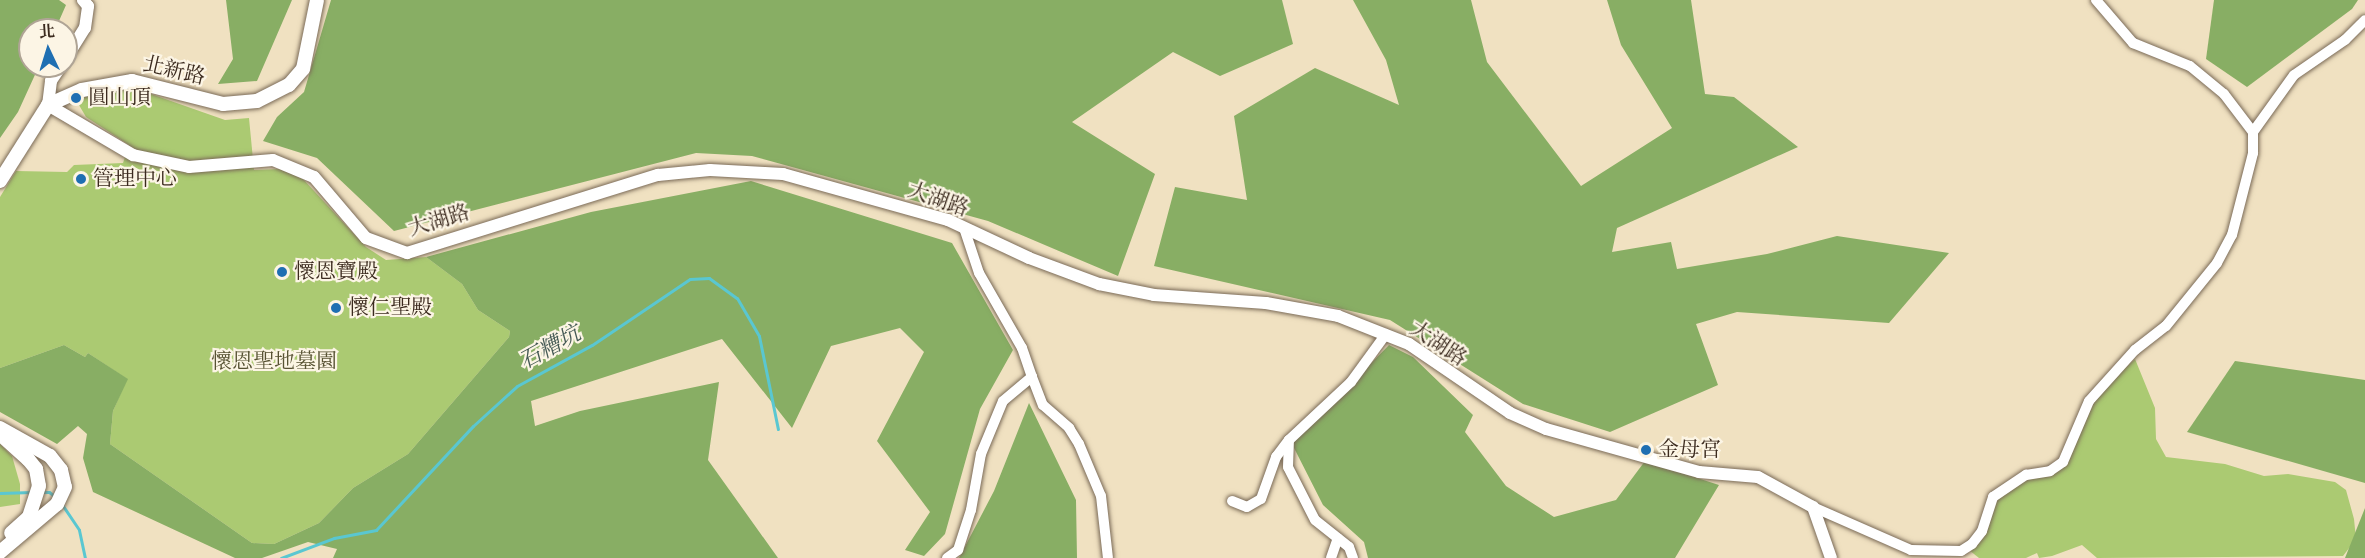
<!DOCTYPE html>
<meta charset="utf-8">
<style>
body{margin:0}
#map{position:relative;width:2365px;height:558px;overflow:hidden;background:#f0e1c1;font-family:"Libre Bodoni","Noto Serif TC",serif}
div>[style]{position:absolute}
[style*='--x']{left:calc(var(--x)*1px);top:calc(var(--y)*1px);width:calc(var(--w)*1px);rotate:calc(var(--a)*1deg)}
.green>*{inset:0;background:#abca72}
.forest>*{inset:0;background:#88ae64}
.stream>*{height:3px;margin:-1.5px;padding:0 1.5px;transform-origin:1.5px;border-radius:1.5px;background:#5ac7d1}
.roads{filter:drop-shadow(0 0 2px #7a6a57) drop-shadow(0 0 2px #7a6a57)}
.minor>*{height:10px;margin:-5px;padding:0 5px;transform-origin:5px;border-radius:5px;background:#fff}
.tertiary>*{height:12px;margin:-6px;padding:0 6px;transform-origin:6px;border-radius:6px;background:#fff}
.secondary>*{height:14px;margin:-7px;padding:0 7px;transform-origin:7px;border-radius:7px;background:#fff}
.dots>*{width:16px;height:16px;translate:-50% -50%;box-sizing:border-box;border:3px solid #fcf5e5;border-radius:50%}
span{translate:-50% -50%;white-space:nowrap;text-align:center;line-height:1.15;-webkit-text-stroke:4.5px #fcf5e5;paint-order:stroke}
.street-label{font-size:21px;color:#3b2a1e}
.poi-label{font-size:21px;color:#3b2a1e}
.left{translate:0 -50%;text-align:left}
.park-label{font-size:21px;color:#575233}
.water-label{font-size:22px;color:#445954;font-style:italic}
.north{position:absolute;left:18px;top:18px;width:60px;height:60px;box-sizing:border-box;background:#fcf5e5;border:2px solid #afa495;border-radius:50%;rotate:356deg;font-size:16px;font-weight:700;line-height:24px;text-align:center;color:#3b2a1e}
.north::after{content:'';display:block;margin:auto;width:21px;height:27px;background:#1f6fb2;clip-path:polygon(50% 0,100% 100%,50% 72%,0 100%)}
</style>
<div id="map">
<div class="green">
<div style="clip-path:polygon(112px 88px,134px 88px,225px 120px,249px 118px,254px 170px,280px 169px,303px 179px,366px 247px,386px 260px,426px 257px,462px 284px,478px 310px,510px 331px,509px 337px,408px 454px,353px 488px,319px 523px,274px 544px,252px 543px,110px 444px,113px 411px,127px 379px,88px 353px,85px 357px,64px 345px,0 368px,0 197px,16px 171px,67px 172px,74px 165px,123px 163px,129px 145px,86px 117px,76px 100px)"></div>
<div style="clip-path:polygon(2135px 359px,2155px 408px,2156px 439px,2166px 457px,2225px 464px,2264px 476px,2288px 474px,2335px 482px,2346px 490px,2354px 519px,2356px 539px,2343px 556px,2097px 558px,2082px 545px,2052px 556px,2039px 558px,2037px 553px,2026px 558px,1979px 558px,1969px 550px,1997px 498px,2008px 488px,2031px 479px,2052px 476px,2066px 464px,2098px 394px)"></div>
<div style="clip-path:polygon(0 444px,12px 456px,20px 484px,20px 504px,0 507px)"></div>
</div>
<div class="forest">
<div style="clip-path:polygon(0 0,59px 0,66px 5px,55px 30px,30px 30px,30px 66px,39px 66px,18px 112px,0 138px)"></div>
<div style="clip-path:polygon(226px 0,292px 0,257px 81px,218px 84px,233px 59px)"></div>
<div style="clip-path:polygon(331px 0,1282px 0,1293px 44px,1220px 76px,1173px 52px,1072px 122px,1155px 174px,1118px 276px,988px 221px,752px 156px,696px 153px,394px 231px,317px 158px,263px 141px,277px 117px,304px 92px)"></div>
<div style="clip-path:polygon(1353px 0,1471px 0,1487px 62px,1581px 186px,1672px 128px,1621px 45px,1607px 0,1691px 0,1705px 94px,1734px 97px,1798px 147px,1617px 228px,1612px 252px,1671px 242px,1677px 269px,1767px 254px,1837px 236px,1949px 253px,1889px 323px,1737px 312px,1696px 324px,1718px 385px,1610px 432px,1523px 404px,1390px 320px,1154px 266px,1175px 187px,1247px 200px,1234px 116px,1315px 68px,1399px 105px,1386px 60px)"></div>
<div style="clip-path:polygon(2214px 0,2358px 0,2352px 9px,2247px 87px,2206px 59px)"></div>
<div style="clip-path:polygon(751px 181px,952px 243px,1013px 350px,980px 409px,945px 534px,924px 556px,905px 550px,930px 512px,877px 441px,924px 352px,900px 328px,831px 346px,792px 428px,722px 339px,531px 401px,535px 426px,580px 411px,719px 382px,708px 460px,778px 558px,333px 558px,337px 549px,308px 542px,262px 558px,235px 558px,93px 492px,83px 458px,87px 434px,78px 426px,57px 444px,0 412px,0 368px,64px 345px,85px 357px,88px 353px,128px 379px,113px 411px,110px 444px,252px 543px,274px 544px,319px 523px,353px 488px,408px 454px,509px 337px,510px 331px,478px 310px,462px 284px,426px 257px,591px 212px)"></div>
<div style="clip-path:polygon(1389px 345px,1413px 357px,1473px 415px,1465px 432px,1506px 486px,1554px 517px,1616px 500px,1645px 461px,1719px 485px,1675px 558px,1368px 558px,1364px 542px,1323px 505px,1292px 444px)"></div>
<div style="clip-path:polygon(2235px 361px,2365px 380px,2365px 483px,2187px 432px)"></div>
<div style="clip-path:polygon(1029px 403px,1076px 500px,1077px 558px,959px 558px,994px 491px)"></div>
<div style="clip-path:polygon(2365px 508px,2365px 558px,2345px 558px)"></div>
</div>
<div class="stream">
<div style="--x:41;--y:492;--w:8;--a:0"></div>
<div style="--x:49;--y:492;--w:10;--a:37"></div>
<div style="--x:0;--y:493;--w:32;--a:-2"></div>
<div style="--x:61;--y:503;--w:32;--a:56"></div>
<div style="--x:79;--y:530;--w:29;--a:78"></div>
<div style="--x:281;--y:558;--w:57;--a:-20.7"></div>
<div style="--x:334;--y:538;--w:43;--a:-10.8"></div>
<div style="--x:376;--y:530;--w:142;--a:-47"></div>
<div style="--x:473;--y:426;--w:59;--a:-42.3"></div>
<div style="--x:517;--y:386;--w:85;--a:-28.7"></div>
<div style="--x:592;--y:345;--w:118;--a:-34"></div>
<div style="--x:690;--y:279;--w:19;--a:-3"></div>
<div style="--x:709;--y:278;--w:34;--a:36"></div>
<div style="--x:737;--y:298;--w:44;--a:59.9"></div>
<div style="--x:759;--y:336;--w:95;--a:78.5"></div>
</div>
<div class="roads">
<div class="minor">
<div style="--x:2096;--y:0;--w:57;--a:49.3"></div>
<div style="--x:2133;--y:43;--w:61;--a:22"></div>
<div style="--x:2190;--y:66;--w:44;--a:39.5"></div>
<div style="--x:2224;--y:94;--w:48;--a:52.7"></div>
<div style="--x:1032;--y:377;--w:30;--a:69"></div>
<div style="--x:1043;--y:405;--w:35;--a:41"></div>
<div style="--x:1069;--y:428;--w:19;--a:58"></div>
<div style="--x:1079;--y:444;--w:56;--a:67.1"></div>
<div style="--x:1101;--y:496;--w:62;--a:83.6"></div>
<div style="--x:1232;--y:501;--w:16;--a:22"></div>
<div style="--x:1247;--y:507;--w:16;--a:-30"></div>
<div style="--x:1261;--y:499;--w:45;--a:-70.3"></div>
<div style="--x:1276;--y:457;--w:21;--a:-53"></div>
<div style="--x:1813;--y:507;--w:107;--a:23.7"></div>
<div style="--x:1911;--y:550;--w:50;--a:1.1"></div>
<div style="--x:1961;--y:551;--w:13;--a:-32"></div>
<div style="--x:1972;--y:544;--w:16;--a:-52"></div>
<div style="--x:1982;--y:531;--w:36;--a:-72"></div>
<div style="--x:1993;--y:497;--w:40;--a:-34"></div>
<div style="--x:2026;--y:475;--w:24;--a:-9"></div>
<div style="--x:2050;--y:471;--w:16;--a:-35"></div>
<div style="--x:2063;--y:462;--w:66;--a:-66.9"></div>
<div style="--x:2089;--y:401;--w:69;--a:-48"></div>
<div style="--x:2135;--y:350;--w:39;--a:-38"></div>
<div style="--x:2166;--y:326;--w:81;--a:-51"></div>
<div style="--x:2217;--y:263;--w:32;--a:-62"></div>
<div style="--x:2232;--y:235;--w:85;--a:-75.6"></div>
<div style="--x:2253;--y:153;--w:21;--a:-90"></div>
<div style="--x:2253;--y:132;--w:70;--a:-54.3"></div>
<div style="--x:2294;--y:75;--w:62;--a:-34.5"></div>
<div style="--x:2345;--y:40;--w:28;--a:-45"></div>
<div style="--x:947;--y:558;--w:14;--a:-36"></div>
<div style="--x:958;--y:550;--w:42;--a:-72"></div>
<div style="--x:971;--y:510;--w:57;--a:-79.9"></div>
<div style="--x:981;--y:454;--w:57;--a:-67.5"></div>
<div style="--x:1003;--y:401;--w:38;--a:-40"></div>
<div style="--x:1032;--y:377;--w:31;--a:-109"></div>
<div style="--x:1022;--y:348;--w:86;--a:-119.8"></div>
<div style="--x:979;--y:273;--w:47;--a:-108.4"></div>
<div style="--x:1331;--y:558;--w:21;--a:-71"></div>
<div style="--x:1353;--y:558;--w:12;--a:-110"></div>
<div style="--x:1349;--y:547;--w:43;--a:-141.5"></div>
<div style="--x:1315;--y:520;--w:59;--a:-117"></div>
<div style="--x:1288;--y:467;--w:27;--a:-88"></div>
<div style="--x:1289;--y:440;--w:85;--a:-43.1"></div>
<div style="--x:1351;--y:382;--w:59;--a:-53.9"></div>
</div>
<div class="tertiary">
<div style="--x:66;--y:58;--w:36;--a:-58"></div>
<div style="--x:85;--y:28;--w:22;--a:-82"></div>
<div style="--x:88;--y:6;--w:8;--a:-130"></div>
<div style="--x:61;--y:66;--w:18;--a:124"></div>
<div style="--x:51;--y:81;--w:24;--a:97"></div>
<div style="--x:48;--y:105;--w:99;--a:30.5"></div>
<div style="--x:133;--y:155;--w:57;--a:12.1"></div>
<div style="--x:189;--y:167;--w:84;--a:-4.8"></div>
<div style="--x:273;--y:160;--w:44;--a:22.5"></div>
<div style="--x:314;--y:177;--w:80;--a:49.6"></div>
<div style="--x:366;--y:238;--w:44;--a:20.1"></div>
<div style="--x:407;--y:253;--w:263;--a:-17.3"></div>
<div style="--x:658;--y:175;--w:52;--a:-5.5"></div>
<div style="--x:710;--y:170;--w:73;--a:3.1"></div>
<div style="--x:783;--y:174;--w:171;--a:15.6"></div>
<div style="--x:948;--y:220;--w:89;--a:25.1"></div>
<div style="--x:1029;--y:258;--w:75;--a:20.4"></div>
<div style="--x:1099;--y:284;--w:56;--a:11.3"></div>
<div style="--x:1154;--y:295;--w:112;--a:4.1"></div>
<div style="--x:1266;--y:303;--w:73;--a:10.2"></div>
<div style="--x:1338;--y:316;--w:76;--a:21.5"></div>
<div style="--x:1409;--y:344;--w:122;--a:34.3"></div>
<div style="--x:1510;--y:413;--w:39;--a:24"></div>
<div style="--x:1546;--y:429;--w:159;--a:15.7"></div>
<div style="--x:1699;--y:472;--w:59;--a:4.8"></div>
<div style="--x:1758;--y:477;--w:63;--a:28.6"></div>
<div style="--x:1813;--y:507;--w:54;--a:70.6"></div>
</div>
<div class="secondary">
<div style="--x:0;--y:181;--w:90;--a:-57.7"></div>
<div style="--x:48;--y:105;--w:37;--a:-24"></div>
<div style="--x:82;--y:90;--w:51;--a:-10.2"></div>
<div style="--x:132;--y:81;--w:94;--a:14.2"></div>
<div style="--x:223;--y:104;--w:34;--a:-5"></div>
<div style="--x:257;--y:101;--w:36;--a:-27"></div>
<div style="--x:289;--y:85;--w:21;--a:-49"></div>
<div style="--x:303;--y:69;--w:70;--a:-78.5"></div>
<div style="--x:0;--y:428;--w:57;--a:29.2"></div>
<div style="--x:50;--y:456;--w:18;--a:52"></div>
<div style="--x:61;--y:470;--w:17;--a:77"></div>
<div style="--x:65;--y:487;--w:19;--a:115"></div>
<div style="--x:57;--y:504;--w:75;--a:139.9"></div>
<div style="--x:0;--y:434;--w:38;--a:42"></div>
<div style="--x:28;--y:459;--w:13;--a:51"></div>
<div style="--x:36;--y:469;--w:17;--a:80"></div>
<div style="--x:39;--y:486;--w:33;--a:108"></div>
<div style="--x:29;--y:517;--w:24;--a:138"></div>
</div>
</div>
<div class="dots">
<div style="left:76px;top:98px;background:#1f6fb2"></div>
<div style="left:81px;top:179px;background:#1f6fb2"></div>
<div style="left:282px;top:272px;background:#1f6fb2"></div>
<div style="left:336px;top:308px;background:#1f6fb2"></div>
<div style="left:1646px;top:450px;background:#1f6fb2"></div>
</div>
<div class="street-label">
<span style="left:174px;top:71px;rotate:13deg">北新路</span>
<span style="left:938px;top:200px;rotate:19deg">大湖路</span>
<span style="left:439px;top:221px;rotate:-17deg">大湖路</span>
<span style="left:1438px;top:344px;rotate:33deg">大湖路</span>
</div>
<div class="poi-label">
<span class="left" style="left:88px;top:98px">圓山頂</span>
<span class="left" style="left:93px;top:179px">管理中心</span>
<span class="left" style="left:294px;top:272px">懷恩寶殿</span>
<span class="left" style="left:348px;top:308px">懷仁聖殿</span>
<span class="left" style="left:1658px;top:450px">金母宮</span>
</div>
<div class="park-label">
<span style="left:274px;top:362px">懷恩聖地墓園</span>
</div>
<div class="water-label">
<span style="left:550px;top:348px;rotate:-29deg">石糟坑</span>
</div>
<div class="north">北</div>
</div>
